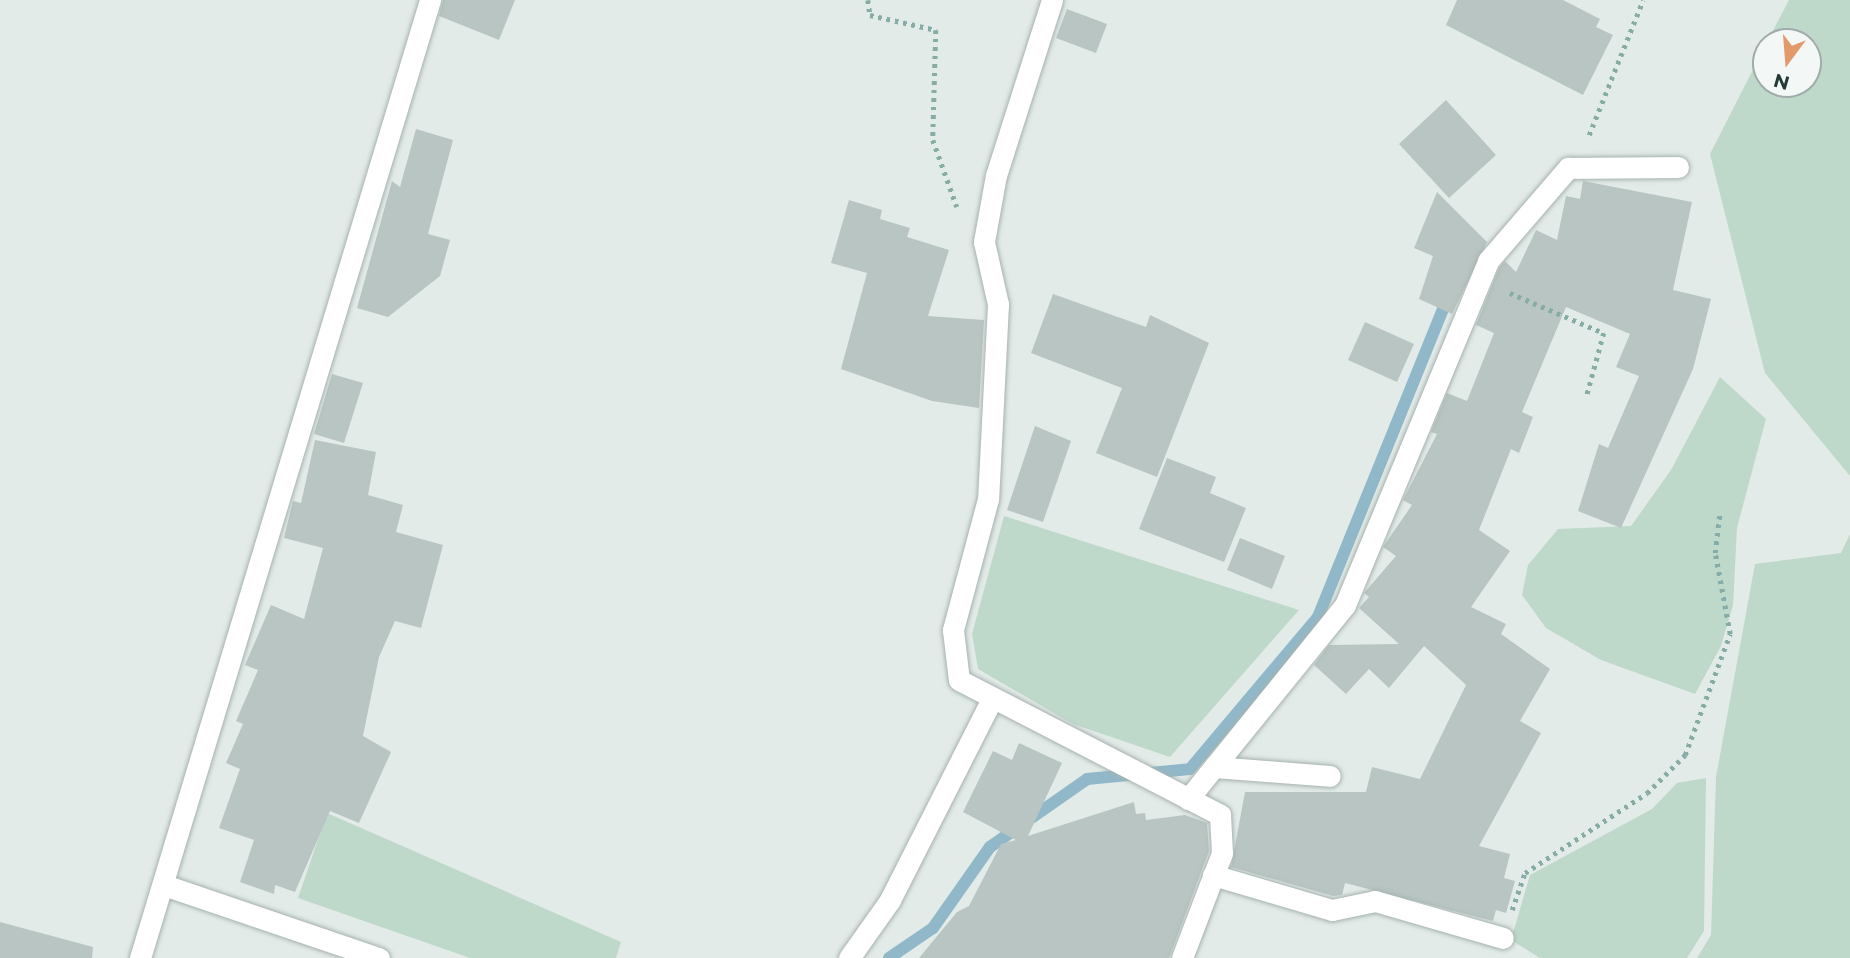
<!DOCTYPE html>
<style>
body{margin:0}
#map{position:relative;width:1850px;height:958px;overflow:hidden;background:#e3ebe8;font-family:Montserrat,sans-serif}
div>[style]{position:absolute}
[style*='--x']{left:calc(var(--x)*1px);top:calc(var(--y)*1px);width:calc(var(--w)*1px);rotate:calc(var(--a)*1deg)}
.green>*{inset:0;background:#bed9ca}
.stream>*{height:12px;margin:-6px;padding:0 6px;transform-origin:6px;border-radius:6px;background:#91b8c9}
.building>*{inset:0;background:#b8c5c2}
.path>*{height:4.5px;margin-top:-2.25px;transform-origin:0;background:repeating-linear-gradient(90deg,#87aba5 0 3.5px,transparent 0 8.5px)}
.roads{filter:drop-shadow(0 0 2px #a6b2af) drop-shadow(0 0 2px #a6b2af)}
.street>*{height:21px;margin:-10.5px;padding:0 10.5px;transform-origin:10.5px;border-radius:10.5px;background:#fff}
span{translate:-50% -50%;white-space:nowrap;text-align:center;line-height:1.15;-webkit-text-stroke:7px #f3f8f6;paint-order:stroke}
.north{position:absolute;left:1752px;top:28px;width:70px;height:70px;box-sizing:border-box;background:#f3f8f6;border:2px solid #a0acaa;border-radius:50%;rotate:196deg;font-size:19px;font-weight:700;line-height:28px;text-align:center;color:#243a37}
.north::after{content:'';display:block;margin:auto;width:24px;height:32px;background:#e29a6a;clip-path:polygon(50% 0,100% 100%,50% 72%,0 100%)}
</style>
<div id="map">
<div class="green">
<div style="clip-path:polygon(1789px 0,1850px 0,1850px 476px,1765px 373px,1710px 154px,1766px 44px,1766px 84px,1808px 84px,1808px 42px,1767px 42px)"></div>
<div style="clip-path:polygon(1720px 377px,1766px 419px,1737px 528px,1733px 605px,1721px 646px,1695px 694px,1601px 660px,1546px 628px,1522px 595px,1528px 565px,1558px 529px,1631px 526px,1671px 470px)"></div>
<div style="clip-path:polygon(1004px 516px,1299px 610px,1170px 757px,1073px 724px,978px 669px,972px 634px)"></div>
<div style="clip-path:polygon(1850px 534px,1850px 958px,1697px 958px,1711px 935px,1716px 777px,1755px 564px,1841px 553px)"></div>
<div style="clip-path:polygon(1706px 778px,1704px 931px,1687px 958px,1540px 958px,1511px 940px,1530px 875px,1652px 809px,1677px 783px)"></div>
<div style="clip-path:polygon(327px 813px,621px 942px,616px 958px,470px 958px,298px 898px)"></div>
</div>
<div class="stream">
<div style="--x:889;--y:958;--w:53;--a:-34.3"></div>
<div style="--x:933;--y:928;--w:99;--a:-54.9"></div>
<div style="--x:990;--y:847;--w:118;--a:-35"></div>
<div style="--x:1087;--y:779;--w:103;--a:-5.5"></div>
<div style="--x:1190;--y:769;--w:199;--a:-49.9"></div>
<div style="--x:1318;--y:617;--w:348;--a:-67.9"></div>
</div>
<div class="building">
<div style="clip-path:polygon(443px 0,515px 0,499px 40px,439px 16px)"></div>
<div style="clip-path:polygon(1457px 0,1563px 0,1600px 19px,1596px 27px,1613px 35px,1583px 95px,1446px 25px)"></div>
<div style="clip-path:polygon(1067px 9px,1107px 24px,1096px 53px,1056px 38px)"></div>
<div style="clip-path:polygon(1446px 100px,1496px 155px,1449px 198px,1399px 144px)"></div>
<div style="clip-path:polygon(416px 129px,453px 140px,428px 234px,450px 240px,440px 276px,388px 317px,357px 308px,392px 181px,400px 187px)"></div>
<div style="clip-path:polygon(1583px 181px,1692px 202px,1673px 290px,1711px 299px,1693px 369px,1621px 528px,1578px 511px,1599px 444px,1608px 448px,1639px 376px,1616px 367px,1630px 334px,1566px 307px,1522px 412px,1533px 417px,1519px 453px,1511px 449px,1479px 530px,1510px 551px,1471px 607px,1506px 624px,1501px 634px,1550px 669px,1520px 721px,1541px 733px,1479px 846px,1510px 854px,1504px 878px,1515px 881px,1506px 913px,1496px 910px,1493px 921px,1345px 883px,1342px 895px,1333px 896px,1231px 867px,1245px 792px,1366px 792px,1372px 767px,1420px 779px,1466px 685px,1424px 646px,1389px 688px,1369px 669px,1346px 694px,1314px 665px,1329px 645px,1399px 644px,1359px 608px,1369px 597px,1364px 593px,1396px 556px,1383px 547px,1412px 505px,1403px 500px,1437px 434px,1431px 432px,1447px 393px,1467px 401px,1494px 333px,1476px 325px,1499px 268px,1505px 261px,1516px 272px,1536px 230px,1557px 240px,1566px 196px,1580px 199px)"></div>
<div style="clip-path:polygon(1437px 192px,1487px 242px,1452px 314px,1419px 299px,1433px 256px,1414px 248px)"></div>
<div style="clip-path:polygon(849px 200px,882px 210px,880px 219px,910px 228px,907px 237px,949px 250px,928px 316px,984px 320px,979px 408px,932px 401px,841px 369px,867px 273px,831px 263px)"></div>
<div style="clip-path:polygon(1053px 294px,1146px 327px,1150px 315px,1209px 343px,1157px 477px,1096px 453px,1122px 388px,1031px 353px)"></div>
<div style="clip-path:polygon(1365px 322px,1414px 344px,1397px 382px,1348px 360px)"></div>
<div style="clip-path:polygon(332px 374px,363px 383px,344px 443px,314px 434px)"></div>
<div style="clip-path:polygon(1035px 426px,1071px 441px,1043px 522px,1007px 510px)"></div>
<div style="clip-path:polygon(315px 440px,376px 452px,368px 495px,403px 505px,396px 532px,443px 545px,421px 628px,395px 621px,379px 657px,363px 736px,391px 752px,359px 823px,330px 811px,295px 892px,275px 885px,274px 894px,240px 882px,254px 840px,219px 828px,240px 769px,226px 763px,243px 724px,236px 721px,258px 670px,245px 665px,271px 605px,304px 619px,323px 548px,284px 538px,293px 501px,301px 503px)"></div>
<div style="clip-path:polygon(1167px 458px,1216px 477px,1210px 493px,1246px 508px,1224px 562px,1139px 529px)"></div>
<div style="clip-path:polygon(1240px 538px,1285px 556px,1272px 589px,1227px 570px)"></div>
<div style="clip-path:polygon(1019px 743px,1062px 763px,1028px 836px,1134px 802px,1136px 814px,1145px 813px,1146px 820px,1185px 815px,1207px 823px,1209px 851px,1169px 958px,919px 958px,957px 912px,969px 906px,1001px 844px,1016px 840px,963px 812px,993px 751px,1012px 760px)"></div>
<div style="clip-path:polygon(0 922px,93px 947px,92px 958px,0 958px)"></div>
</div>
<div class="path">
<div style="--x:868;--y:0;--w:15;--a:82"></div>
<div style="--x:870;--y:15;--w:68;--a:12.8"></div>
<div style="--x:936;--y:30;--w:110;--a:91.6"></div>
<div style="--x:933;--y:140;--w:71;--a:70.3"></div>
<div style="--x:1589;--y:135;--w:145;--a:-68.2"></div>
<div style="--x:1510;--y:293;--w:102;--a:23.1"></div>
<div style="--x:1604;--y:333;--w:64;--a:105.3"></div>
<div style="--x:1512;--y:910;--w:39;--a:-71"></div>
<div style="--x:1525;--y:873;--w:146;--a:-33.3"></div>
<div style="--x:1647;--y:793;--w:54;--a:-45"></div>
<div style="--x:1685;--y:755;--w:129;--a:-69.6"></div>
<div style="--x:1730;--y:634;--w:82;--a:-100.5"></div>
<div style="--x:1715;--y:553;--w:42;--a:-83.2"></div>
</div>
<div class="roads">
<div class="street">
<div style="--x:1052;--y:0;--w:184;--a:107.7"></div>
<div style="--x:996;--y:175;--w:68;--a:100.2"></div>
<div style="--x:984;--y:242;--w:64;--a:77.3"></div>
<div style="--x:998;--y:304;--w:195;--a:92.9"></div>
<div style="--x:988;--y:499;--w:136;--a:105"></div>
<div style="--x:953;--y:630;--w:50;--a:83.2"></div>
<div style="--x:959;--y:680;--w:294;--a:27.3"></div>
<div style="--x:1220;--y:815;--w:38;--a:87"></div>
<div style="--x:1222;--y:853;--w:112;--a:110.9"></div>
<div style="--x:1214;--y:767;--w:116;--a:4.4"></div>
<div style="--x:1188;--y:799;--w:250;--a:-51"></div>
<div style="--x:1345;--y:605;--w:373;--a:-67.4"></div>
<div style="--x:1488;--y:261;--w:123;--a:-49.3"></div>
<div style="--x:1568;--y:168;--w:110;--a:-0.5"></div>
<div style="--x:1213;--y:875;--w:124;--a:16.4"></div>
<div style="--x:1332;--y:910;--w:44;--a:-11.8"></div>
<div style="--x:1375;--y:901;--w:133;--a:16.1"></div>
<div style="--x:164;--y:885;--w:227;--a:18.8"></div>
<div style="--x:140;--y:958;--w:1001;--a:-73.16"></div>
<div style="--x:849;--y:958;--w:71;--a:-54.7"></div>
<div style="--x:890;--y:900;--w:223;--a:-63.1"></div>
</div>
</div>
<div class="north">N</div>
</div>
